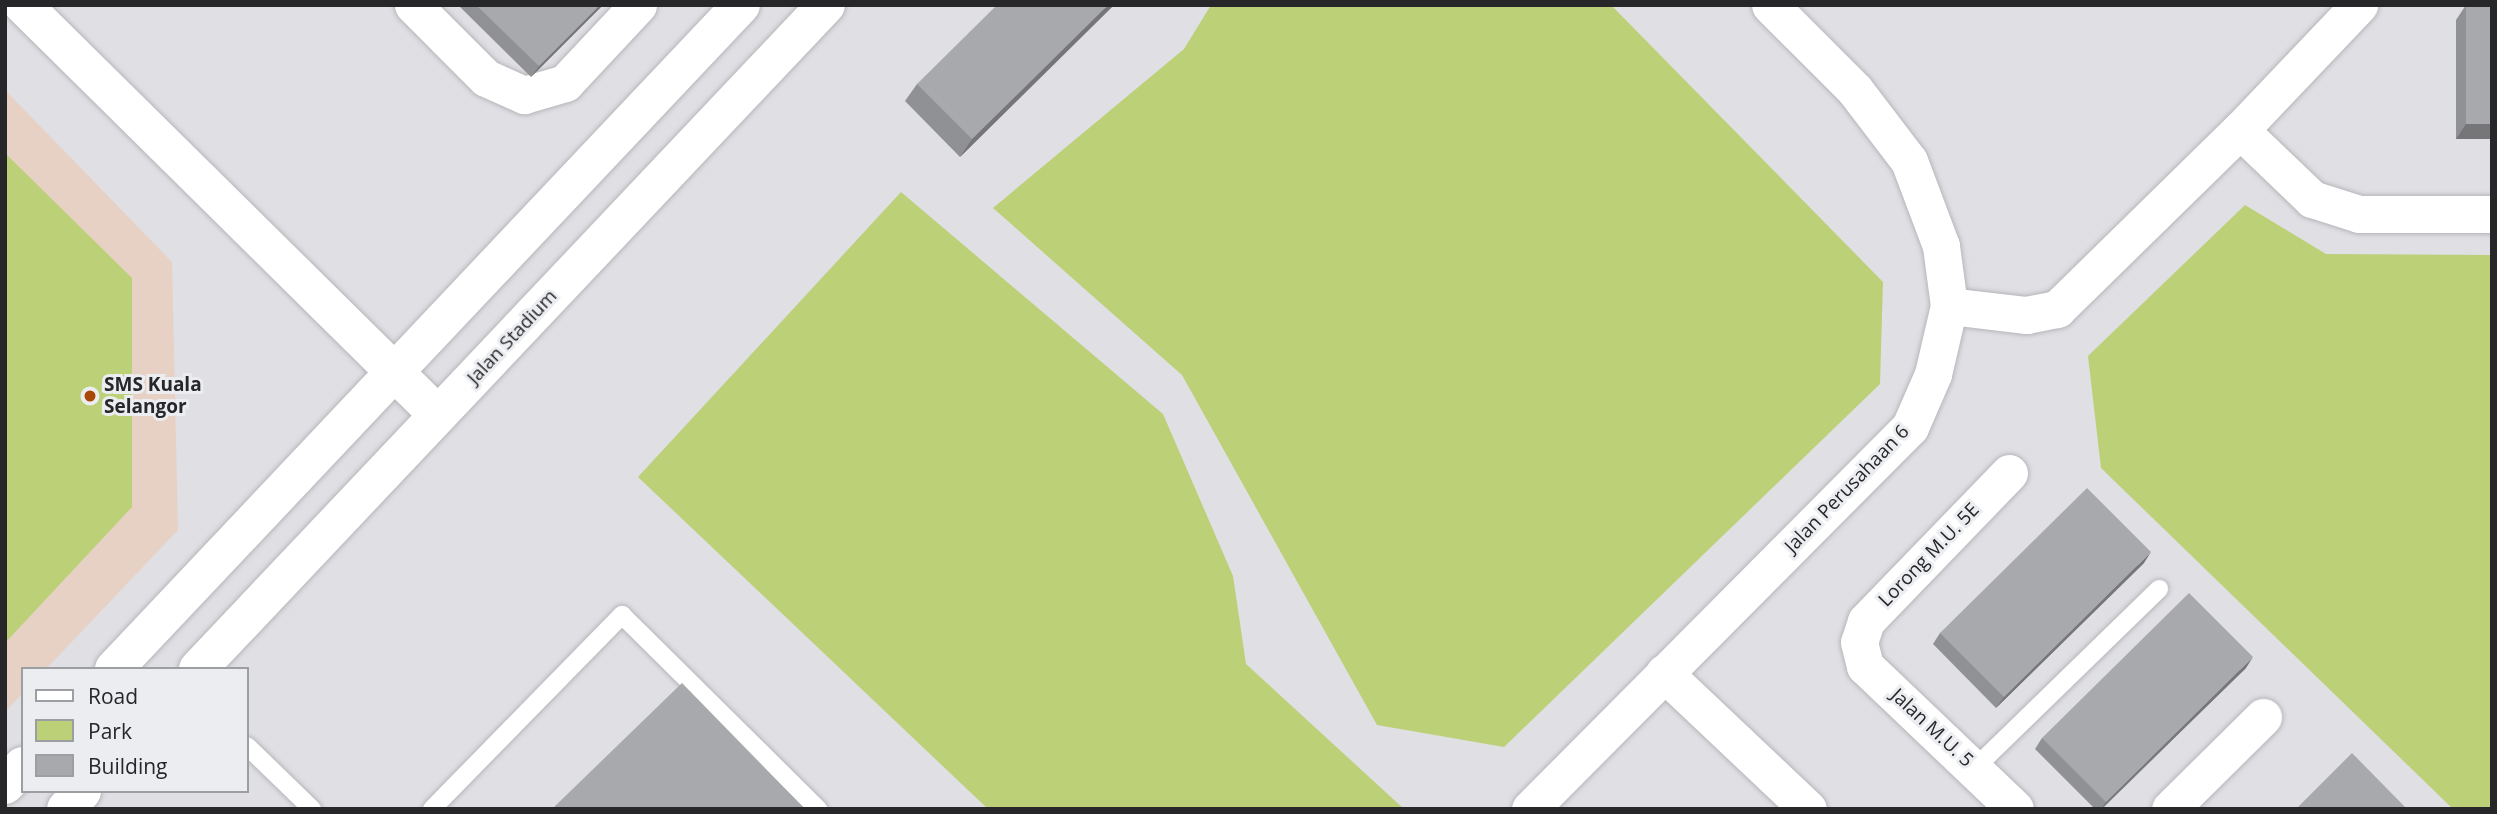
<!DOCTYPE html>
<style>
body{margin:0}
#map{position:relative;width:2497px;height:814px;overflow:hidden;background:#dfdfe4;font-family:"Open Sans",sans-serif}
div>[style]{position:absolute}
[style*='--x']{left:calc(var(--x)*1px);top:calc(var(--y)*1px);width:calc(var(--w)*1px);rotate:calc(var(--a)*1deg)}
.education>*{inset:0;background:#e7d1c5}
.green>*{inset:0;background:#bcd077}
.roads{filter:drop-shadow(0 0 2px #b6b6ba) drop-shadow(0 0 2px #b6b6ba)}
.lane>*{height:18px;margin:-9px;padding:0 9px;transform-origin:9px;border-radius:9px;background:#fff}
.street>*{height:37px;margin:-18.5px;padding:0 18.5px;transform-origin:18.5px;border-radius:18.5px;background:#fff}
.secondary>*{height:38px;margin:-19px;padding:0 19px;transform-origin:19px;border-radius:19px;background:#fff}
.wall>*{inset:0;background:#909195}
.shaded-wall>*{inset:0;background:#767679}
.building>*{inset:0;background:#a8a9ad}
.dots>*{width:19px;height:19px;translate:-50% -50%;box-sizing:border-box;border:4px solid #ecedf1;border-radius:50%}
span{translate:-50% -50%;white-space:nowrap;text-align:center;line-height:1.15;-webkit-text-stroke:6px #ecedf1;paint-order:stroke}
.street-label{font-size:19px;color:#272729}
.poi-label{font-size:19px;color:#272729;font-weight:700}
.left{translate:0 -50%;text-align:left}
.frame{position:absolute;inset:0;border:7px solid #272729;pointer-events:none}
.legend{position:absolute;left:21px;top:667px;width:228px;height:126px;box-sizing:border-box;background:#ecedf1;border:2px solid #9d9ea1;margin:0;padding:9px 12px;list-style:none;font-size:21px;color:#272729}
.legend li{display:flex;align-items:center;gap:14px;height:35px}
.legend b{width:35px;border:2px solid #9d9ea1}
</style>
<div id="map">
<div class="education">
<div style="clip-path:polygon(5px 90px,172px 262px,178px 530px,46px 669px,23px 669px,23px 693px,5px 712px)"></div>
</div>
<div class="green">
<div style="clip-path:polygon(1211px 5px,1611px 5px,1883px 282px,1880px 384px,1504px 747px,1377px 725px,1182px 375px,993px 208px,1184px 49px)"></div>
<div style="clip-path:polygon(5px 153px,132px 278px,132px 507px,5px 643px)"></div>
<div style="clip-path:polygon(901px 192px,1163px 414px,1233px 576px,1246px 664px,1404px 809px,988px 809px,638px 477px)"></div>
<div style="clip-path:polygon(2245px 205px,2326px 254px,2492px 255px,2492px 809px,2453px 809px,2101px 468px,2088px 356px)"></div>
</div>
<div class="roads">
<div class="lane">
<div style="--x:247;--y:746;--w:91;--a:44.1"></div>
<div style="--x:1975;--y:768;--w:257;--a:-44.2"></div>
<div style="--x:432;--y:809;--w:272;--a:-45.6"></div>
<div style="--x:622;--y:615;--w:276;--a:44.7"></div>
</div>
<div class="street">
<div style="--x:413;--y:5;--w:103;--a:45"></div>
<div style="--x:486;--y:78;--w:42;--a:24.1"></div>
<div style="--x:524;--y:95;--w:43;--a:-16.3"></div>
<div style="--x:565;--y:83;--w:107;--a:-46.9"></div>
<div style="--x:2240;--y:130;--w:100;--a:43.8"></div>
<div style="--x:2312;--y:199;--w:49;--a:17.7"></div>
<div style="--x:2359;--y:214;--w:133;--a:0"></div>
<div style="--x:1949;--y:306;--w:78;--a:6.7"></div>
<div style="--x:2026;--y:315;--w:32;--a:-11"></div>
<div style="--x:2057;--y:309;--w:256;--a:-44.4"></div>
<div style="--x:2240;--y:130;--w:173;--a:-46.4"></div>
<div style="--x:2009;--y:473;--w:206;--a:134"></div>
<div style="--x:1866;--y:621;--w:22;--a:108"></div>
<div style="--x:1859;--y:642;--w:25;--a:76"></div>
<div style="--x:1865;--y:666;--w:207;--a:43.6"></div>
<div style="--x:1664;--y:673;--w:198;--a:43.4"></div>
<div style="--x:1530;--y:809;--w:539;--a:-45.15"></div>
<div style="--x:1910;--y:427;--w:58;--a:-66.5"></div>
<div style="--x:1933;--y:374;--w:70;--a:-76.8"></div>
<div style="--x:1949;--y:306;--w:61;--a:-97.6"></div>
<div style="--x:1941;--y:246;--w:91;--a:-110.6"></div>
<div style="--x:1909;--y:161;--w:89;--a:-127.3"></div>
<div style="--x:1855;--y:90;--w:120;--a:-135"></div>
<div style="--x:2170;--y:809;--w:131;--a:-44.7"></div>
</div>
<div class="secondary">
<div style="--x:23;--y:5;--w:583;--a:44.65"></div>
<div style="--x:114;--y:669;--w:913;--a:-46.64"></div>
<div style="--x:198;--y:669;--w:914;--a:-46.6"></div>
<div style="--x:5;--y:785;--w:26;--a:-47"></div>
<div style="--x:66;--y:809;--w:24;--a:-48"></div>
</div>
</div>
<div class="wall">
<div style="clip-path:polygon(458px 5px,603px 5px,531px 77px)"></div>
<div style="clip-path:polygon(1114px 5px,960px 157px,905px 101px,917px 84px)"></div>
<div style="clip-path:polygon(2466px 5px,2492px 139px,2456px 139px,2456px 20px)"></div>
<div style="clip-path:polygon(2144px 563px,1996px 708px,1933px 644px,1940px 633px)"></div>
<div style="clip-path:polygon(2246px 668px,2102px 809px,2095px 809px,2035px 749px,2042px 738px)"></div>
</div>
<div class="shaded-wall">
<div style="clip-path:polygon(600px 5px,603px 5px,531px 77px,539px 66px)"></div>
<div style="clip-path:polygon(1108px 5px,1114px 5px,960px 157px,972px 139px)"></div>
<div style="clip-path:polygon(2466px 124px,2492px 124px,2492px 139px,2456px 139px)"></div>
<div style="clip-path:polygon(2151px 552px,2144px 563px,1996px 708px,2004px 697px)"></div>
<div style="clip-path:polygon(2253px 657px,2246px 668px,2101px 809px,2106px 802px)"></div>
</div>
<div class="building">
<div style="clip-path:polygon(476px 5px,600px 5px,539px 66px)"></div>
<div style="clip-path:polygon(997px 5px,1108px 5px,972px 139px,917px 84px)"></div>
<div style="clip-path:polygon(2466px 5px,2492px 5px,2492px 124px,2466px 124px)"></div>
<div style="clip-path:polygon(2087px 488px,2151px 552px,2004px 697px,1940px 633px)"></div>
<div style="clip-path:polygon(2189px 593px,2253px 657px,2106px 802px,2042px 738px)"></div>
<div style="clip-path:polygon(682px 683px,805px 809px,552px 809px)"></div>
<div style="clip-path:polygon(2352px 753px,2407px 809px,2296px 809px)"></div>
</div>
<div class="dots">
<div style="left:90px;top:396px;background:#aa4808"></div>
</div>
<div class="street-label">
<span style="left:512px;top:337px;rotate:-47deg">Jalan Stadium</span>
<span style="left:1847px;top:489px;rotate:-46deg">Jalan Perusahaan 6</span>
<span style="left:1929px;top:555px;rotate:-46deg">Lorong M.U. 5E</span>
<span style="left:1932px;top:728px;rotate:43deg">Jalan M.U. 5</span>
</div>
<div class="poi-label">
<span class="left" style="left:104px;top:396px">SMS Kuala<br>Selangor</span>
</div>
<div class="frame"></div>
<ul class="legend">
<li><b style="height:9px;background:#fff"></b>Road</li>
<li><b style="height:19px;background:#bcd077"></b>Park</li>
<li><b style="height:19px;background:#a8a9ad"></b>Building</li>
</ul>
</div>
